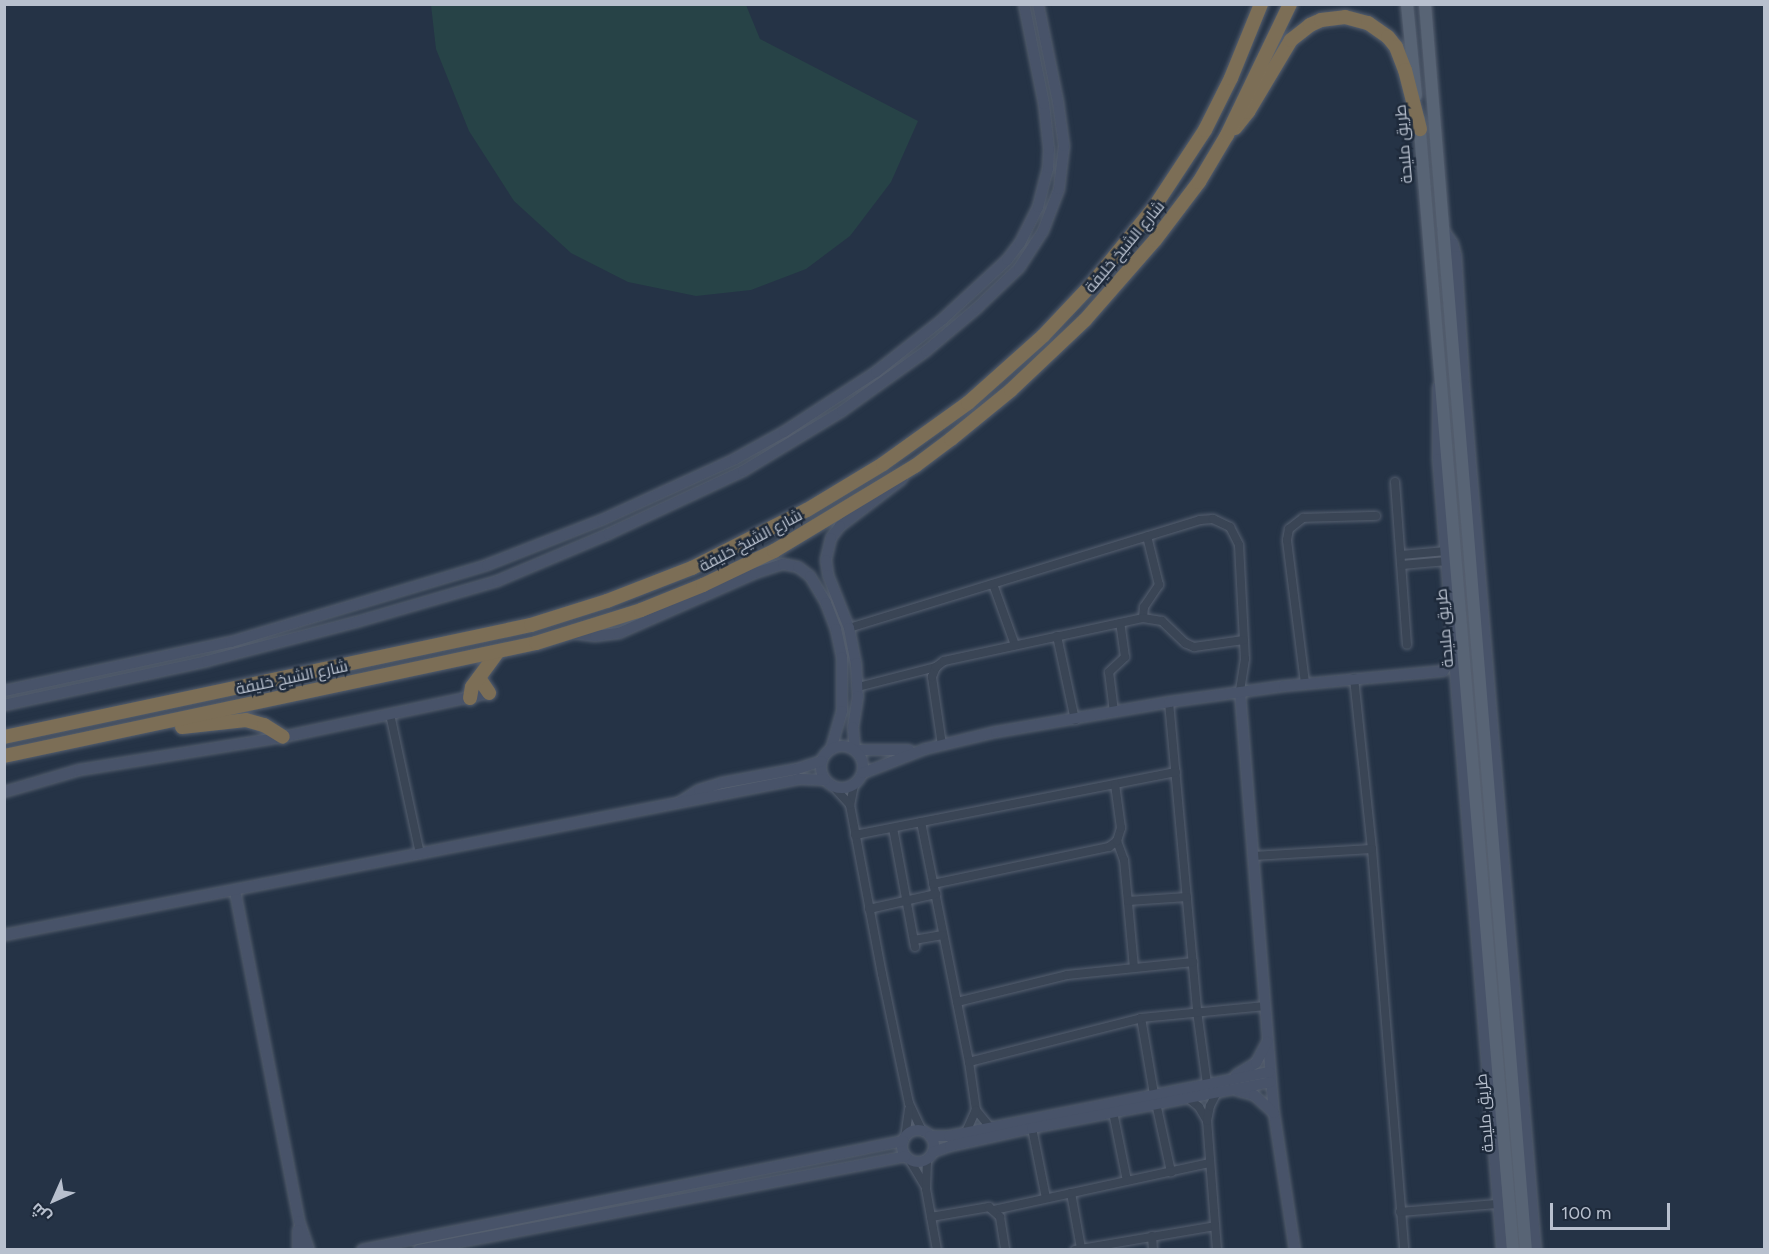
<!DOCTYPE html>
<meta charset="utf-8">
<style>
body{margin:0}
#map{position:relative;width:1769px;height:1254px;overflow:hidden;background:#253346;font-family:Figtree,Cairo,sans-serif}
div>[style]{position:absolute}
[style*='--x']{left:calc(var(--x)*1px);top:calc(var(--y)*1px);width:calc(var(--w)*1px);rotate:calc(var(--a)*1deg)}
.green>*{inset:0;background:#274347}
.roads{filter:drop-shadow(0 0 2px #566070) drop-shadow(0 0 2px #566070)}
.street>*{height:8px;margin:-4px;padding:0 4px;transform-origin:4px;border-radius:4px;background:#3a4555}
.secondary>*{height:10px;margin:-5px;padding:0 5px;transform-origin:5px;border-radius:5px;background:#485369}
.secondary>.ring{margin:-5px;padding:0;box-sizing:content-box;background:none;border:10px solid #485369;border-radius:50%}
.primary>*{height:12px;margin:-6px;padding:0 6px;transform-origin:6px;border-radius:6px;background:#586475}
.highway>*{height:14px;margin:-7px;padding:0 7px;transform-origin:7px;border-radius:7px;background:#7c6e56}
span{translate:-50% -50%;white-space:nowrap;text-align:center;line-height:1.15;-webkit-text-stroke:5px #1e2a3b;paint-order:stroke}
.street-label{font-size:16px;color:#b8c0ce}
.frame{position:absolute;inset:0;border:6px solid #b8c0ce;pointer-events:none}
.north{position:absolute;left:24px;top:1170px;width:60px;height:60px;-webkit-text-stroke:4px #1e2a3b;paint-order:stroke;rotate:225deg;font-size:16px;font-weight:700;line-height:24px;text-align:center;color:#b8c0ce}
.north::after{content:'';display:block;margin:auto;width:21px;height:27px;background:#b8c0ce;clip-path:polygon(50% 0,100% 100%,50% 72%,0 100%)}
.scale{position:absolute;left:1550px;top:1203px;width:120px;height:27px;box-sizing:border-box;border:3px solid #b8c0ce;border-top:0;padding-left:8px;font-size:18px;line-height:21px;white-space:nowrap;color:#b8c0ce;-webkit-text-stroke:4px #1e2a3b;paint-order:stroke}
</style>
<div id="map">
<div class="green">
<div style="clip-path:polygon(431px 5px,746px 5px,760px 39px,918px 121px,891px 182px,850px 236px,806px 269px,751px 290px,696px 296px,628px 282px,571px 253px,514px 201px,469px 131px,436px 49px)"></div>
</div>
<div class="roads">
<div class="street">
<div style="--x:1395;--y:482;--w:163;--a:85.8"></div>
<div style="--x:1401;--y:555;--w:45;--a:-5.1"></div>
<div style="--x:1402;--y:565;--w:45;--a:-5.1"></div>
<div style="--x:993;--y:584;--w:65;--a:70.2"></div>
<div style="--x:1143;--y:618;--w:11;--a:-85"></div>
<div style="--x:1144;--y:607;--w:27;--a:-56"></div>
<div style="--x:1159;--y:585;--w:50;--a:-103.8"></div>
<div style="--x:849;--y:628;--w:367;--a:-17.1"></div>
<div style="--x:1200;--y:520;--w:13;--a:-4"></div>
<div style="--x:1213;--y:519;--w:19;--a:25"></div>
<div style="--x:1230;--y:527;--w:20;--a:63"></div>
<div style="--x:1239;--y:545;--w:114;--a:87"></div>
<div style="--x:1245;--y:659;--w:33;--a:99"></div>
<div style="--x:1057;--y:636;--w:86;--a:77.9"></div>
<div style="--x:1354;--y:678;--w:172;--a:84"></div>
<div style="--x:1372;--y:849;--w:402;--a:85.4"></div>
<div style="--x:1305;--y:683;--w:144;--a:-97.2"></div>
<div style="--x:1287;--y:540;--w:11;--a:-80"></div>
<div style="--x:1289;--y:529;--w:18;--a:-38"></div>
<div style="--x:1303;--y:518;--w:73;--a:-1.6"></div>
<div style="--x:858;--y:687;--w:81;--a:-14.4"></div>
<div style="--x:1169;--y:702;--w:310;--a:84.8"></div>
<div style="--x:1197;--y:1011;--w:74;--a:82.2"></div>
<div style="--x:1114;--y:712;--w:40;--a:-97.1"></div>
<div style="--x:1109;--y:672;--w:22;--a:-43"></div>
<div style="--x:1125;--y:657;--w:34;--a:-98"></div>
<div style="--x:390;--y:714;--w:143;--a:77.9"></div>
<div style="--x:942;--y:745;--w:69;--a:-98.4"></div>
<div style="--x:932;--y:677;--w:11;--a:-68"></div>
<div style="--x:936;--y:667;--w:10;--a:-37"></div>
<div style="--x:944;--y:661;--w:204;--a:-12.2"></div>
<div style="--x:1143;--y:618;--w:19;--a:9"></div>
<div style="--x:1162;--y:621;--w:32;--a:44"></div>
<div style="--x:1185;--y:643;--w:10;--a:24"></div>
<div style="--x:1194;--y:647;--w:50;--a:-8"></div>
<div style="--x:854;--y:785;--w:20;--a:101"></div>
<div style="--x:850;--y:805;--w:172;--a:79.3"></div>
<div style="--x:882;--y:974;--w:132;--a:78.2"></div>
<div style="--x:909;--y:1103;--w:31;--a:65"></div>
<div style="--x:834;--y:787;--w:24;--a:48"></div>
<div style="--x:921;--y:822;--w:245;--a:78.7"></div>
<div style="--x:969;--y:1062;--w:49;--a:81.7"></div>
<div style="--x:976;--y:1110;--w:22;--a:51"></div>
<div style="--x:893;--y:828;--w:121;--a:79.5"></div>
<div style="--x:855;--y:835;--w:327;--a:-11.1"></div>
<div style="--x:1117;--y:841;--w:20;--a:70"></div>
<div style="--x:1124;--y:860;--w:107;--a:84.7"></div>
<div style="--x:1253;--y:856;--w:119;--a:-3.4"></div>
<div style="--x:933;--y:884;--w:180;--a:-11.9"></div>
<div style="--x:1109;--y:847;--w:10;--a:-37"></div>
<div style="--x:1117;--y:841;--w:14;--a:-73"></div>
<div style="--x:1121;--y:828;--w:44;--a:-97.8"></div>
<div style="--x:1128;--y:901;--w:59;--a:-3.9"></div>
<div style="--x:869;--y:909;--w:69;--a:-12.6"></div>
<div style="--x:914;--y:940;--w:29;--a:-10"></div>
<div style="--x:957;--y:1002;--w:113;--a:-13.8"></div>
<div style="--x:1067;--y:975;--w:127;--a:-5.9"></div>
<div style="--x:1141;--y:1018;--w:77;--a:80.3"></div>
<div style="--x:969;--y:1062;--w:178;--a:-14.3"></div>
<div style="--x:1141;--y:1018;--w:125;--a:-5.5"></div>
<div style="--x:1188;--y:1098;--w:14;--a:39"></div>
<div style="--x:1199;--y:1107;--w:14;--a:60"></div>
<div style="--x:1156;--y:1103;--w:71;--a:77.7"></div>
<div style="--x:1113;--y:1112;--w:70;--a:78.5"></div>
<div style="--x:1032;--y:1128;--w:71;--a:78.7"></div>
<div style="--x:966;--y:1132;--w:24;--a:-66"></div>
<div style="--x:905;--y:1138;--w:29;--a:-82"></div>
<div style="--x:909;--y:1159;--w:31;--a:59"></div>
<div style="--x:927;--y:1160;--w:29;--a:92"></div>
<div style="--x:926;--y:1189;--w:62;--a:79.8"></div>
<div style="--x:1071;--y:1193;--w:56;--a:79.7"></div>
<div style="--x:994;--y:1210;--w:221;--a:-12.3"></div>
<div style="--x:1400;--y:1212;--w:97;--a:-4.7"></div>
<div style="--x:931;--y:1217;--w:59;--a:-9.8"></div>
<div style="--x:989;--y:1207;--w:15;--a:42"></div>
<div style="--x:1000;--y:1217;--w:33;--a:81"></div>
<div style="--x:1152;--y:1236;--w:14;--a:86"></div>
<div style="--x:1075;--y:1250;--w:142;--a:-9.7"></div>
<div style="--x:1217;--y:1250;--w:129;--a:-94.4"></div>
<div style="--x:1207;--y:1121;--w:15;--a:-79"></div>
<div style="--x:1210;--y:1106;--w:16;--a:-63"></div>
</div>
<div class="secondary">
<div style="--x:1442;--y:228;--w:19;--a:55"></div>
<div style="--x:1453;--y:244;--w:12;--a:76"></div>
<div style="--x:1456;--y:256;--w:128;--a:86.4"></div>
<div style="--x:1464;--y:384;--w:869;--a:85.25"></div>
<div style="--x:1438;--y:387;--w:72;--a:90"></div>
<div style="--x:1438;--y:459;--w:794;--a:85.37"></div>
<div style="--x:902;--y:479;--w:78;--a:142.8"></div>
<div style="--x:840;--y:526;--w:15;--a:127"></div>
<div style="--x:831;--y:538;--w:23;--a:103"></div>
<div style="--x:826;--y:560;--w:15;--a:82"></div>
<div style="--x:828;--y:575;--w:57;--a:68.4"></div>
<div style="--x:849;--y:628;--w:36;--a:79"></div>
<div style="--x:856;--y:663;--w:33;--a:87"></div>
<div style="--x:858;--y:696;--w:31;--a:99"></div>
<div style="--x:853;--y:727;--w:23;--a:85"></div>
<div style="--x:855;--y:750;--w:54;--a:0"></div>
<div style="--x:571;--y:633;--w:24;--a:7"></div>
<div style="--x:595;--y:636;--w:24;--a:-7"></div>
<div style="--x:619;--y:633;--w:149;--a:-23.8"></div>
<div style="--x:755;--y:573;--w:29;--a:-18"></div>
<div style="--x:783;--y:564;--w:15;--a:11"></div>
<div style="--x:798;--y:567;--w:15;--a:37"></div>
<div style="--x:810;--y:576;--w:31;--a:59"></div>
<div style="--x:826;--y:603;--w:28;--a:69"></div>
<div style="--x:836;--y:629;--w:29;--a:78"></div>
<div style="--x:842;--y:657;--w:54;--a:90"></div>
<div style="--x:842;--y:711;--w:40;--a:106"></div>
<div style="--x:4;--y:691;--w:232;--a:-12.2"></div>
<div style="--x:231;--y:642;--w:267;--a:-16.7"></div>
<div style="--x:487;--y:565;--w:123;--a:-21.4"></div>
<div style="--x:602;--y:520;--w:146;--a:-24.6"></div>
<div style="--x:735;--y:459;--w:56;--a:-28.9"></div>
<div style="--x:784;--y:432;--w:110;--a:-33.1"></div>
<div style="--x:876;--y:372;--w:85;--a:-38.3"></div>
<div style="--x:943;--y:319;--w:87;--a:-42.7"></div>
<div style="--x:1007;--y:260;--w:21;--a:-53"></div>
<div style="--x:1020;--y:243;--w:40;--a:-63.4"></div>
<div style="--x:1038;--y:207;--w:40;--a:-75.6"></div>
<div style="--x:1048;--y:168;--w:19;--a:-87"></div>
<div style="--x:1049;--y:149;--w:45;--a:-96.3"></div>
<div style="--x:1044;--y:104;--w:102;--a:-101.3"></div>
<div style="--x:1240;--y:692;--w:422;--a:85.4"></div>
<div style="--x:1274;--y:1113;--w:139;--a:81.3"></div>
<div style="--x:4;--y:705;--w:208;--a:-12.2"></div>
<div style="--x:207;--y:661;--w:154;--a:-14.7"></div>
<div style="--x:356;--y:622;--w:147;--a:-16.2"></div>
<div style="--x:497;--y:581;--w:121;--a:-22.9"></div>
<div style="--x:608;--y:534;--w:149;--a:-25"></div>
<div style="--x:743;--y:471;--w:116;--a:-31.2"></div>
<div style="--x:842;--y:411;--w:103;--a:-35.5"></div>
<div style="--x:926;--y:351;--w:67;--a:-40.1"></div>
<div style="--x:977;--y:308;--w:58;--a:-43.6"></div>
<div style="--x:1019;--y:268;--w:44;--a:-57"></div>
<div style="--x:1043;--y:231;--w:45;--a:-69.1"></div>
<div style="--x:1059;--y:189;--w:43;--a:-83.4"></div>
<div style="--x:1064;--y:146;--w:44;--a:-97.8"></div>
<div style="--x:1058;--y:102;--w:100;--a:-101.5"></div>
<div class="ring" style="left:821px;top:746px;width:32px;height:32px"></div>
<div style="--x:863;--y:773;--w:66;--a:-21.2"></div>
<div style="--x:925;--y:749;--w:73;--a:-13.5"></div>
<div style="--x:996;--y:732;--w:176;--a:-9.8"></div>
<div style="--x:1169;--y:702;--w:116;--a:-7.9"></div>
<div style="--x:1284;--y:686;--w:160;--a:-5.4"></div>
<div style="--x:1443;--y:671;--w:18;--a:-49"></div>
<div style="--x:4;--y:792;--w:78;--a:-16.3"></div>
<div style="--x:79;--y:770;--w:207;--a:-9.2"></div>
<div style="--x:283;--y:737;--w:211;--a:-12.1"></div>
<div style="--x:680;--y:802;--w:22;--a:-32"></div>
<div style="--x:699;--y:790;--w:24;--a:-17"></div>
<div style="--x:722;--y:783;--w:76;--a:-10.6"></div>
<div style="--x:797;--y:769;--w:26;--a:-18"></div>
<div style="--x:235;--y:891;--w:336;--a:79"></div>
<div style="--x:299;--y:1221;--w:31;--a:71"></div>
<div style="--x:4;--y:935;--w:810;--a:-11.1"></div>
<div style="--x:799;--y:779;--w:26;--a:2"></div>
<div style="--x:1236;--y:1075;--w:23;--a:-31"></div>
<div style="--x:1256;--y:1063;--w:24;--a:-62"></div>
<div style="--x:1238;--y:1091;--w:16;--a:14"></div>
<div style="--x:1254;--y:1095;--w:27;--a:42"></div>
<div class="ring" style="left:902px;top:1130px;width:22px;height:22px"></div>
<div style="--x:930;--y:1136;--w:19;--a:0"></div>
<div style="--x:949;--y:1136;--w:327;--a:-11.3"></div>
<div style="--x:933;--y:1152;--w:18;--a:-19"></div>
<div style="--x:950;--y:1146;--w:84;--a:-12.4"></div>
<div style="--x:1032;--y:1128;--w:243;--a:-10.9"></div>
<div style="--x:298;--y:1250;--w:20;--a:-90"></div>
<div style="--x:362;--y:1250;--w:552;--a:-11.39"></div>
<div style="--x:419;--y:1250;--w:495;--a:-10.9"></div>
</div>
<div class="primary">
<div style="--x:1407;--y:4;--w:92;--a:84.4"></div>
<div style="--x:1425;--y:4;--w:1250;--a:85.37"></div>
<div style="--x:1419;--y:119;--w:1135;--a:85.25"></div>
</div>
<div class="highway">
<div style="--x:1235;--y:128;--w:21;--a:-51"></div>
<div style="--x:1248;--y:112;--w:84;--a:-59.2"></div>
<div style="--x:1291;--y:40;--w:24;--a:-38"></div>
<div style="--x:1310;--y:25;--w:12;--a:-24"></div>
<div style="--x:1321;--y:20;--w:24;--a:-7"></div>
<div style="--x:1345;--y:17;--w:24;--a:15"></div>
<div style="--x:1368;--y:23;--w:24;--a:35"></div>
<div style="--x:1388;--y:37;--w:13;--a:51"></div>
<div style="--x:1396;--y:47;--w:25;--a:69"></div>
<div style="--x:1405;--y:70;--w:61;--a:75.7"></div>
<div style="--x:479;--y:678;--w:18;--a:56"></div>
<div style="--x:470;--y:698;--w:11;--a:-80"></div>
<div style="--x:472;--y:687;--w:42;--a:-53.7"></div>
<div style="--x:182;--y:727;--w:64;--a:-6.2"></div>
<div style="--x:246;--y:720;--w:19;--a:16"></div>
<div style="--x:264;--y:725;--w:22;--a:32"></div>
<div style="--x:4;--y:737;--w:539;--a:-12"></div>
<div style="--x:531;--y:625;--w:80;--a:-17.5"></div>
<div style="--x:607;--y:601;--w:91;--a:-21.2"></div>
<div style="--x:692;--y:568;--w:129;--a:-26.8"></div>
<div style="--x:807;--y:510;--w:89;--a:-31.2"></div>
<div style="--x:883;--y:464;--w:105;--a:-35.7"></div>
<div style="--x:968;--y:403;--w:101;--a:-41.8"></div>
<div style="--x:1043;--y:336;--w:71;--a:-46.7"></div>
<div style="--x:1092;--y:284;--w:97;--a:-50.9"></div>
<div style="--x:1153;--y:209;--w:95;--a:-56.6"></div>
<div style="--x:1205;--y:130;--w:58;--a:-63.4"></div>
<div style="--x:1231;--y:78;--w:80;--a:-67.9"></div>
<div style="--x:4;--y:756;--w:544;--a:-11.99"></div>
<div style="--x:536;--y:643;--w:110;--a:-17.4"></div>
<div style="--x:641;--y:610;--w:67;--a:-22"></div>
<div style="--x:703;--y:585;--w:79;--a:-25.6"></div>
<div style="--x:774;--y:551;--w:165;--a:-31.1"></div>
<div style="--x:915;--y:466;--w:45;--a:-36.9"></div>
<div style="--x:951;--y:439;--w:77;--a:-39.2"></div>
<div style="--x:1011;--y:390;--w:102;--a:-43.4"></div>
<div style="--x:1085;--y:320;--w:106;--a:-48.8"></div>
<div style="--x:1155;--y:240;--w:73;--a:-52.8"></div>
<div style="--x:1199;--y:182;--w:55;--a:-59.2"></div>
<div style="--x:1227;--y:135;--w:145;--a:-64.3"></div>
</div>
</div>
<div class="street-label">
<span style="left:1404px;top:144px;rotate:-95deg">طريق مليحة</span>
<span style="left:1125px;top:247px;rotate:-50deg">شارع الشيخ خليفة</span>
<span style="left:751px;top:541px;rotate:-28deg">شارع الشيخ خليفة</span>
<span style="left:1445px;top:628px;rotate:-95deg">طريق مليحة</span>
<span style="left:292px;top:678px;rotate:-12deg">شارع الشيخ خليفة</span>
<span style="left:1485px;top:1113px;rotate:-95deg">طريق مليحة</span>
</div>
<div class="frame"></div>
<div class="north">ش</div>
<div class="scale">100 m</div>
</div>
